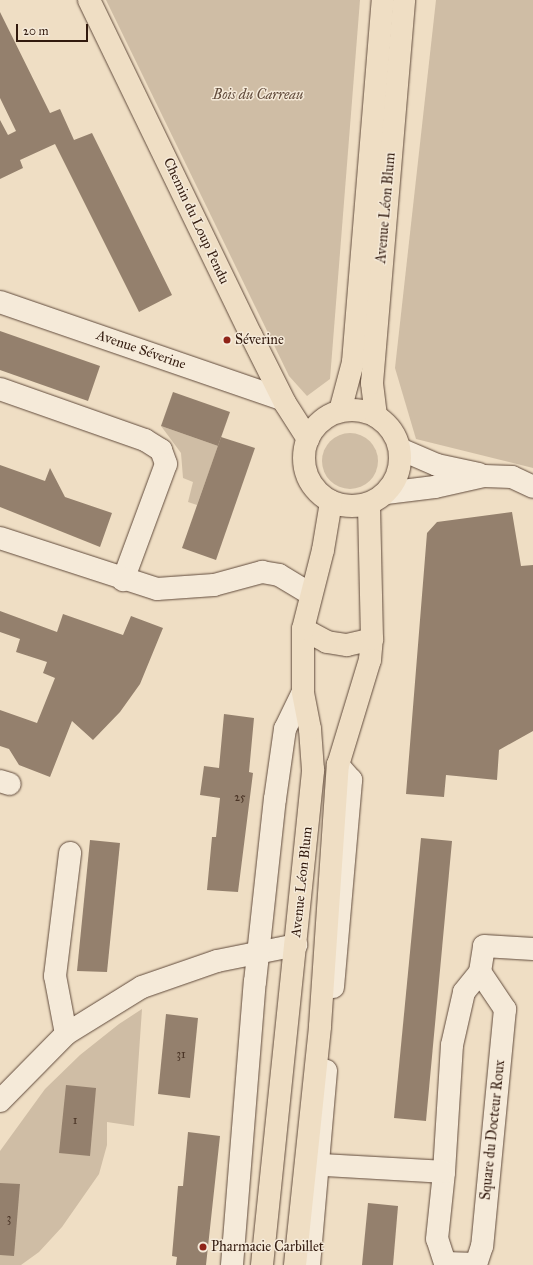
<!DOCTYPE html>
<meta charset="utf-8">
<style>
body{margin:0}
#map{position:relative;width:533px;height:1265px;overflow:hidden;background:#efdec4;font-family:"IM FELL Great Primer",serif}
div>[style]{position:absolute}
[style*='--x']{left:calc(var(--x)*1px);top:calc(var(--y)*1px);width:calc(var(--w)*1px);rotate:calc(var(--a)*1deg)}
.green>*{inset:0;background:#cfbda5}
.round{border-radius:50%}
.building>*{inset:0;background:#94806d}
.roads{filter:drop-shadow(0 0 1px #614b3c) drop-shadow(0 0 1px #614b3c)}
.minor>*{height:22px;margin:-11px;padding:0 11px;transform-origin:11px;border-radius:11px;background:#f5ead9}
.major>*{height:22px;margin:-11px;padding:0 11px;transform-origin:11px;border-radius:11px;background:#efdec4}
.major>.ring{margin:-11px;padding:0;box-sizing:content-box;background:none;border:22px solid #efdec4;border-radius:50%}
.dots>*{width:11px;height:11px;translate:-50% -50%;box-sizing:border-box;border:2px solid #f5ead9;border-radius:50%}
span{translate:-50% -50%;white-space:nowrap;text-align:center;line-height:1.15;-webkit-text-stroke:3px #f5ead9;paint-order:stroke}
.number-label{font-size:12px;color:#4a3426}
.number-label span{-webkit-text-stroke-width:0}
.park-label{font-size:14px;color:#614b3b;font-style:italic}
.street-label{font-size:14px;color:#321a0e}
.poi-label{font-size:14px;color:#321a0e}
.left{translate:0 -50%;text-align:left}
.scale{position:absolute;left:16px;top:24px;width:72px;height:18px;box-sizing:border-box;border:2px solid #321a0e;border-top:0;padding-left:5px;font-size:12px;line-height:14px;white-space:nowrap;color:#321a0e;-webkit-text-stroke:3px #f5ead9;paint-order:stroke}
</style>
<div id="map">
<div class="green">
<div style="clip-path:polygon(106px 0,360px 0,330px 379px,307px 396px,289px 376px)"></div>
<div style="clip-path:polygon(436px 0,533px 0,533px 468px,416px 439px,395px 368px)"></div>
<div style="clip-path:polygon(161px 426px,218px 446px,197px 505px,188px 502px,193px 482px,183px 478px,181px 453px)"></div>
<div class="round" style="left:322px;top:433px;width:56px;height:56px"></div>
<div style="clip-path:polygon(142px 1009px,134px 1126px,107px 1122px,107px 1145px,99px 1174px,62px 1227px,39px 1252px,21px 1265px,0 1265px,0 1151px,45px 1089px,80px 1055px,119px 1024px)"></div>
</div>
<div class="building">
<div style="clip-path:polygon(0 12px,50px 113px,60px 109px,74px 140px,92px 133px,172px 295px,139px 312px,55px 144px,20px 160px,23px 168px,0 179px,0 120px,8px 135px,16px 131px,0 98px)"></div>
<div style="clip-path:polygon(0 331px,100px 366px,88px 401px,0 370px)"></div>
<div style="clip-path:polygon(173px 392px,230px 412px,218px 446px,161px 426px)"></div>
<div style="clip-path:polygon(221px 437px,255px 448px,216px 560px,182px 548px)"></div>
<div style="clip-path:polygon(0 465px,45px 481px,50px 468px,65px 497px,112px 513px,100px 547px,0 507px)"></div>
<div style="clip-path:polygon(512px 512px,521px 566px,533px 565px,533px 731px,499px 750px,497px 780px,446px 775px,444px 797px,406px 794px,427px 533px,437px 522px)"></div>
<div style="clip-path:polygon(0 611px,57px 632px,63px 614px,123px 635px,131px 616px,163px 628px,140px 684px,120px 712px,93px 740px,72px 721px,50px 777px,19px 765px,9px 749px,0 746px,0 710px,37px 723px,55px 678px,43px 673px,47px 662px,16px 652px,20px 639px,0 632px)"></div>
<div style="clip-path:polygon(224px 714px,254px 718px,249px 772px,253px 773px,238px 892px,207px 890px,212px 837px,216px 837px,220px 798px,200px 795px,204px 766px,219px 768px)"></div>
<div style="clip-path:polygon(421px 838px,452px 841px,426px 1121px,394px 1118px)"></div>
<div style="clip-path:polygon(90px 840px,120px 843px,107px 972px,77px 971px)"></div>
<div style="clip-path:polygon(166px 1014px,198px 1018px,190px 1098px,158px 1094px)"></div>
<div style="clip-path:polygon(66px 1085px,96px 1088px,90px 1156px,59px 1153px)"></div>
<div style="clip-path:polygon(188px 1132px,220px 1136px,206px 1265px,176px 1265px,177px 1257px,172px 1256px,178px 1186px,183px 1186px)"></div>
<div style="clip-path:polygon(0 1183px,20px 1184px,14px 1256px,0 1255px)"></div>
<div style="clip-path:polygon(368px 1203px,398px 1206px,393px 1265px,362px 1265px)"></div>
</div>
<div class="roads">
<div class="minor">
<div style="--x:0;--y:302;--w:298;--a:19"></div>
<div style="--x:0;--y:389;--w:154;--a:19.4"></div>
<div style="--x:145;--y:440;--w:19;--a:32"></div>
<div style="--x:161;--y:450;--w:15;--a:70"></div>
<div style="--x:166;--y:464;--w:124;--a:110.3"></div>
<div style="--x:400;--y:449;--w:40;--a:23.4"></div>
<div style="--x:437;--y:465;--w:43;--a:12.1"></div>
<div style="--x:386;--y:493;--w:49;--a:-7"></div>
<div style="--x:435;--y:487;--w:50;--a:-12.7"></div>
<div style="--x:484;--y:476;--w:28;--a:2"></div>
<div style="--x:512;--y:477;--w:23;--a:25"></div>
<div style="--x:0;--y:538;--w:165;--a:18"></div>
<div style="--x:157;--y:589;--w:57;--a:-4"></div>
<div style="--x:214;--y:585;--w:50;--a:-15.2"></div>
<div style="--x:262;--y:572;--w:17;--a:10"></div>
<div style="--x:279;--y:575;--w:37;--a:31"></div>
<div style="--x:0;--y:781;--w:10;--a:17"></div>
<div style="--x:480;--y:972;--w:45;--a:56"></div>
<div style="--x:505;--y:1009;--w:238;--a:95.5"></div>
<div style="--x:482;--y:1246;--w:19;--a:108"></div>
<div style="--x:476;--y:1264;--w:31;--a:-178"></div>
<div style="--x:445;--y:1263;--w:25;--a:-108"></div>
<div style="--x:437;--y:1239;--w:67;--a:-84"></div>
<div style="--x:444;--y:1172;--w:127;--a:-86.4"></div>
<div style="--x:452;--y:1045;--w:54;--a:-77.2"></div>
<div style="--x:464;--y:992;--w:26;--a:-51"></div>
<div style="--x:480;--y:972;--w:26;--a:-81"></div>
<div style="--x:484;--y:946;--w:49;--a:3.5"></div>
<div style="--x:333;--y:987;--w:208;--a:-85"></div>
<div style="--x:351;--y:780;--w:20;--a:-131"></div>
<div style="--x:66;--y:1034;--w:59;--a:-100.7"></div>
<div style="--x:55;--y:976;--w:124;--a:-83"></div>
<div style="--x:0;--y:1101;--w:94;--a:-45.4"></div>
<div style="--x:66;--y:1034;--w:89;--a:-31.7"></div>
<div style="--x:142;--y:987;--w:79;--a:-19.1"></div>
<div style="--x:217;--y:961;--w:81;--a:-11.4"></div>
<div style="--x:306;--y:1164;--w:138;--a:3.3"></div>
<div style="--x:232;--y:1265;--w:284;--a:-85.4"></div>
<div style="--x:255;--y:982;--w:184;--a:-83.8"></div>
<div style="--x:275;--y:799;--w:71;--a:-81.9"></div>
<div style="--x:285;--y:729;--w:41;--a:-64.1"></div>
<div style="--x:309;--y:1265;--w:195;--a:-85"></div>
</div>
<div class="major">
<div style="--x:89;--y:0;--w:372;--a:64.2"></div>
<div style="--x:251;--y:335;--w:76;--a:63.4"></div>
<div style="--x:285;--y:403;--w:43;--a:57.4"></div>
<div class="ring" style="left:304px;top:410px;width:74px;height:74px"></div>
<div style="--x:340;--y:411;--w:51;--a:-75.1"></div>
<div style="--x:353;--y:362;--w:363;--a:-85.3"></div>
<div style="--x:376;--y:416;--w:33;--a:-97"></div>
<div style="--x:372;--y:383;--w:384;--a:-85.2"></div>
<div style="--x:303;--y:629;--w:27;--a:28"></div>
<div style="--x:327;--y:642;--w:20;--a:9"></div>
<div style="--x:347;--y:645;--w:26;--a:-13"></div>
<div style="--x:262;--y:1265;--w:498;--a:-84.1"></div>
<div style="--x:313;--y:770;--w:41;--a:-94.2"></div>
<div style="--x:310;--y:729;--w:38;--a:-101"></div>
<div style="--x:303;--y:692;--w:63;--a:-90"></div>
<div style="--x:303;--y:629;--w:81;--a:-75.8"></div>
<div style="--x:323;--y:550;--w:49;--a:-80.5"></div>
<div style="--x:295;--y:1265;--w:240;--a:-84"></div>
<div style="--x:320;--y:1026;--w:262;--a:-86.1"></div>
<div style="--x:338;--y:765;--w:110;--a:-73.1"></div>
<div style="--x:370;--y:660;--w:21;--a:-85"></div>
<div style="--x:372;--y:639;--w:135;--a:-91.3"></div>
</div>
</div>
<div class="dots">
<div style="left:227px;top:340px;background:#8f2418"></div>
<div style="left:203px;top:1247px;background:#8f2418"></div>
</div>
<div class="number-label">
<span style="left:240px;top:798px">25</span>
<span style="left:181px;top:1055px">31</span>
<span style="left:75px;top:1121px">1</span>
<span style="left:9px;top:1219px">3</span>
</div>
<div class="park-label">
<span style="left:258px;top:95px">Bois du Carreau</span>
</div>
<div class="street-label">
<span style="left:386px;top:208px;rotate:-85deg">Avenue Léon Blum</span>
<span style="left:196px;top:221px;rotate:65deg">Chemin du Loup Pendu</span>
<span style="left:141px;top:350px;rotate:19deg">Avenue Séverine</span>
<span style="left:302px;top:882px;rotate:-84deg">Avenue Léon Blum</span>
<span style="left:493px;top:1130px;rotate:-84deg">Square du Docteur Roux</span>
</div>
<div class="poi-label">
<span class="left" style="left:235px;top:340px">Séverine</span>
<span class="left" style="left:211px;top:1247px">Pharmacie Carbillet</span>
</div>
<div class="scale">20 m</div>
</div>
